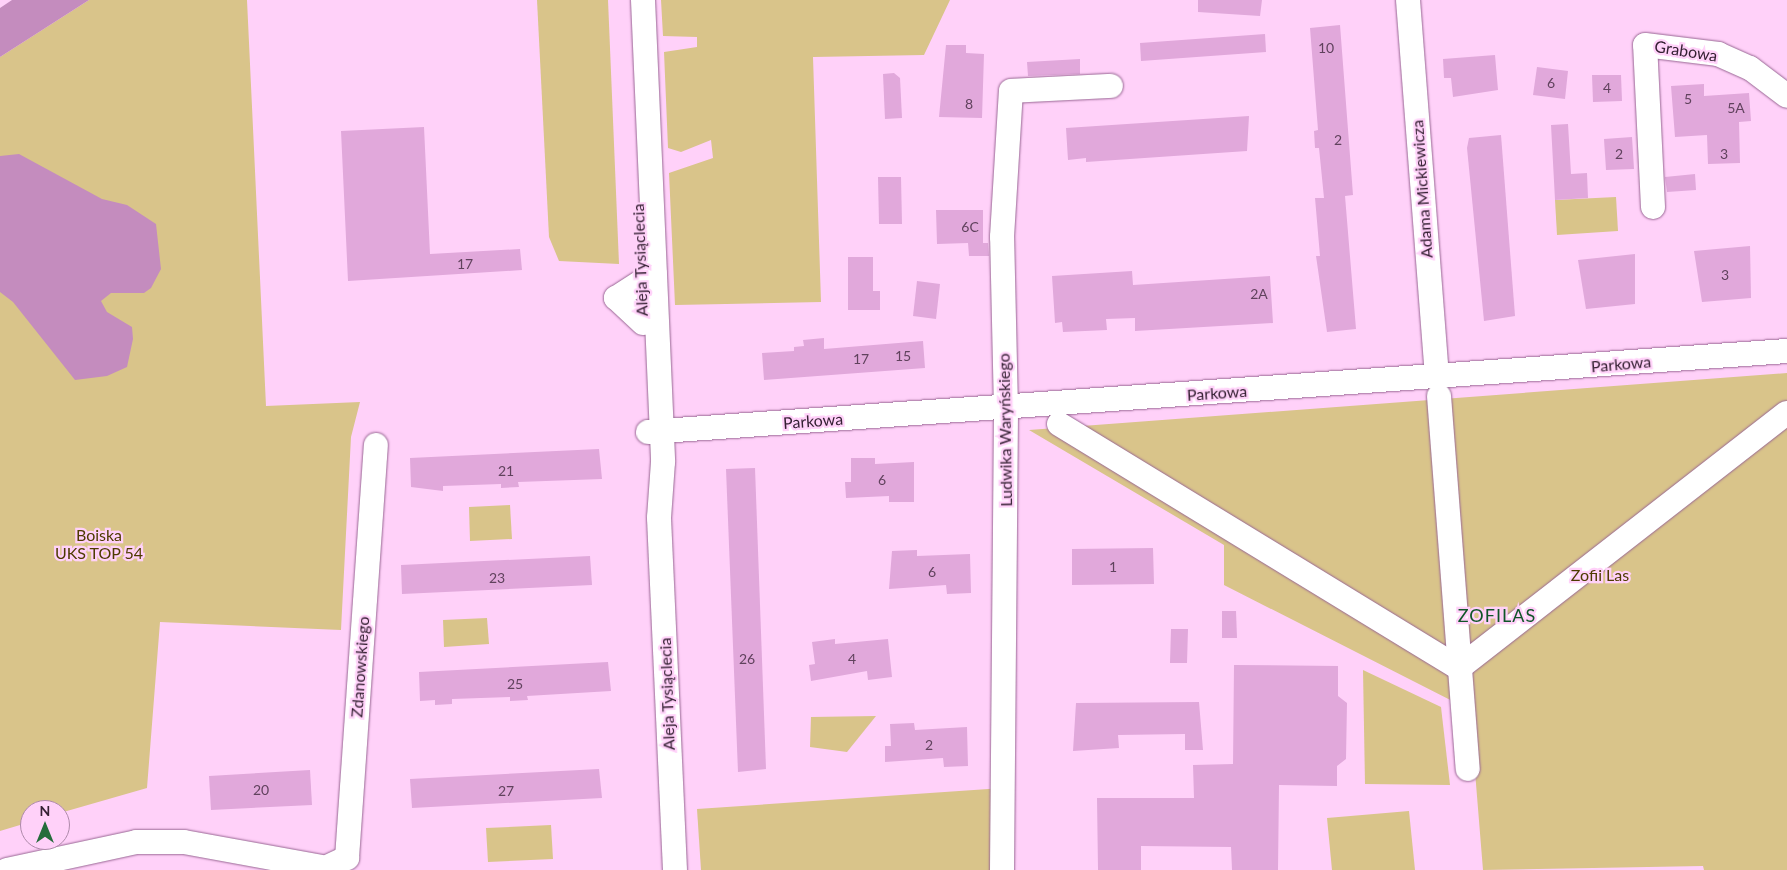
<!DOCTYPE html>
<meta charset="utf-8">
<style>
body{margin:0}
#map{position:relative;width:1787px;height:870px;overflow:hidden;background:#ffd1f9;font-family:Lato,sans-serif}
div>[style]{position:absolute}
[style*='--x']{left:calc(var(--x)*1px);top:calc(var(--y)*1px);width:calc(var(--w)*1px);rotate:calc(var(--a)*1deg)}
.green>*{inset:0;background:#d9c48a}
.water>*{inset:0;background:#c48cbe}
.building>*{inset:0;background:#e1a8db}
.roads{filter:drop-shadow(0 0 1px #996794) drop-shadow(0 0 1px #996794)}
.minor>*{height:24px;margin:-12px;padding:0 12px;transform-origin:12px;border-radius:12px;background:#fff}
span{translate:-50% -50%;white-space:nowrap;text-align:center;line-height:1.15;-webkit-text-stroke:4.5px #ffd1f9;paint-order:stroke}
.number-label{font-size:14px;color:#60425d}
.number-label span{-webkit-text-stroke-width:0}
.street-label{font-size:16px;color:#352033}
.park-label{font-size:16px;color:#4d3b00}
.neighbourhood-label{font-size:18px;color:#0f5528;letter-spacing:1px}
.north{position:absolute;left:20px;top:800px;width:50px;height:50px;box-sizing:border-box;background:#ffd1f9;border:1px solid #ae8aaa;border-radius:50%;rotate:0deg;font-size:14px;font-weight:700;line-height:20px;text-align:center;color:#352033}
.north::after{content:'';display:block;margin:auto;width:18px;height:22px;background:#246d3b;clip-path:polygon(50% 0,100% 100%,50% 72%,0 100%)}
</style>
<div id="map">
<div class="green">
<div style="clip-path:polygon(89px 0,247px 0,266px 406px,360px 402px,351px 437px,341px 630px,160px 622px,147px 788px,60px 813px,30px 810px,30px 822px,0 831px,0 57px)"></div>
<div style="clip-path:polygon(537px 0,608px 0,619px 264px,559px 261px,549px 237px)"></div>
<div style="clip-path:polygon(661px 0,950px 0,924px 55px,813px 57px,821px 302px,675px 305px,669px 173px,713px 158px,711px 140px,681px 152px,668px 148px,664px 52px,697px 47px,697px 37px,663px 36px)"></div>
<div style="clip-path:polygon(1616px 197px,1618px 231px,1557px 235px,1555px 200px)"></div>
<div style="clip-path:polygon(1787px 373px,1787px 870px,1704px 870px,1703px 866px,1483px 870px,1470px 710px,1224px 585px,1224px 545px,1029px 430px)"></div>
<div style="clip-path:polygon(510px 505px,512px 539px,470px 541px,469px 507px)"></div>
<div style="clip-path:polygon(487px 618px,489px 644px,444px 647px,443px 620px)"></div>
<div style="clip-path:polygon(1363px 670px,1441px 707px,1450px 785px,1365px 784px)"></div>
<div style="clip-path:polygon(876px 716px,847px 752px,810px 747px,811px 717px)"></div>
<div style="clip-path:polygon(1003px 788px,1002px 870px,701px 870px,697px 809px)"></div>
<div style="clip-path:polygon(1409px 811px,1415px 870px,1332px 870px,1327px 818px)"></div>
<div style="clip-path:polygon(551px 825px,553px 859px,488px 862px,486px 828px)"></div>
</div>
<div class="water">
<div style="clip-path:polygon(12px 0,89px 0,0 57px,0 8px)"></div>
<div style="clip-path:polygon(19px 154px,102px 199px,127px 205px,156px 224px,161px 269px,151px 288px,144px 293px,111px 293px,101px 301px,107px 312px,132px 327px,133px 339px,127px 367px,107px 376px,75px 380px,13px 302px,0 292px,0 156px)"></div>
</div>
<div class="building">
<div style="clip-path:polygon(1198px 0,1262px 0,1260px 16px,1198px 12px)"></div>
<div style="clip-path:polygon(1340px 25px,1353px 195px,1345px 196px,1356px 329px,1327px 332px,1316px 256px,1320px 256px,1315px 198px,1324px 198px,1319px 148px,1315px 148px,1314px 131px,1318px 130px,1310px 28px)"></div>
<div style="clip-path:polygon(1265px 34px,1266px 52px,1141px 61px,1140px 43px)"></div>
<div style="clip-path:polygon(946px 45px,966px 45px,966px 53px,984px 54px,982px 118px,939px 117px)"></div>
<div style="clip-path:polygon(1495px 55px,1498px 90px,1453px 97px,1451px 78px,1444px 78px,1443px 59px)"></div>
<div style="clip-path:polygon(1080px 59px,1080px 74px,1028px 76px,1027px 62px)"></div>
<div style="clip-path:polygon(1537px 67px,1568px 71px,1565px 99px,1533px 95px)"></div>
<div style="clip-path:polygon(894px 73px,900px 78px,902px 118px,885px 119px,883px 74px)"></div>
<div style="clip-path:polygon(1592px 75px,1621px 75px,1622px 101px,1593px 102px)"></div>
<div style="clip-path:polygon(1704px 84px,1704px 96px,1749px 93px,1751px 121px,1739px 122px,1740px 163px,1708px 164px,1707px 135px,1675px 137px,1671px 86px)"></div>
<div style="clip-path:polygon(1249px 116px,1247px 151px,1086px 162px,1086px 158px,1068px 160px,1066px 128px)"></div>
<div style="clip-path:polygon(1568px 124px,1571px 174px,1587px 173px,1588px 198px,1555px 200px,1551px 125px)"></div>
<div style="clip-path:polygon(424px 127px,430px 254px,520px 249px,522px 270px,348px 281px,341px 131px)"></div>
<div style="clip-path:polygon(1501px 135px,1515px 316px,1484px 321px,1467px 148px,1469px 138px)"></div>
<div style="clip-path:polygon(1632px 137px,1634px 169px,1606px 170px,1604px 139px)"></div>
<div style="clip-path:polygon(1695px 174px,1696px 190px,1667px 192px,1665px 177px)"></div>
<div style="clip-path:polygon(878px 177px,901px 177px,902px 224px,879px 224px)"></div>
<div style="clip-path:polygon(936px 210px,983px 210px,983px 243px,988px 243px,989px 256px,969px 256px,968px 243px,937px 244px)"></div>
<div style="clip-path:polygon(1750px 246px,1751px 298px,1702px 302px,1694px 251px)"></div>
<div style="clip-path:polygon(1635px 254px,1635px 304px,1586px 309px,1578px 260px)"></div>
<div style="clip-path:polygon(848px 257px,873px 257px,873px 291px,880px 291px,880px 310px,848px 310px)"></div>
<div style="clip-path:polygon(1132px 271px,1133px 285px,1270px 276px,1273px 323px,1135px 331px,1135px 318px,1106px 319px,1107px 330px,1063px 332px,1062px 322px,1055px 323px,1052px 276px)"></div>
<div style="clip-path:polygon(917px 281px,940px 284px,936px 319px,913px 316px)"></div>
<div style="clip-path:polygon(824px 338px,824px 349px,923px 341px,925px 368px,764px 380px,762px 353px,794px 351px,794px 347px,804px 346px,803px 340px)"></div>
<div style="clip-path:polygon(599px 449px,602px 479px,518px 482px,519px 487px,501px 488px,501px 484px,443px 486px,443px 491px,411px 487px,410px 458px)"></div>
<div style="clip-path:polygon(851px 458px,875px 458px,875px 464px,914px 462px,914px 502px,889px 502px,889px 496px,846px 498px,845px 482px,851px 482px)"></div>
<div style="clip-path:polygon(755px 468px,766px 769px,738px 772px,726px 469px)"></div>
<div style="clip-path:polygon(1153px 548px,1154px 584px,1072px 585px,1072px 549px)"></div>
<div style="clip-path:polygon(917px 550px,917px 556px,970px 554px,971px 593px,947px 594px,946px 585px,889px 589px,892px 551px)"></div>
<div style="clip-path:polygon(590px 556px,592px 585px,402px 594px,401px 565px)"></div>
<div style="clip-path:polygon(1222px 611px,1236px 611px,1237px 638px,1222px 638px)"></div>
<div style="clip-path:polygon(1171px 629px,1188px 629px,1187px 663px,1170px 663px)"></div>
<div style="clip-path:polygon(835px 639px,835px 644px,888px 639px,892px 677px,868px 680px,867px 671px,811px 681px,809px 665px,815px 664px,812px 642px)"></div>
<div style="clip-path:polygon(608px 662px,611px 691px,527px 696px,528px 700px,510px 701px,510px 697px,452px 699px,452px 704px,435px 705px,435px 700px,420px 701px,419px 672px)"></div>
<div style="clip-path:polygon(1234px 665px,1338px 666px,1338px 696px,1347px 703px,1346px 759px,1337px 766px,1337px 786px,1279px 785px,1278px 870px,1232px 870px,1231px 847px,1141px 846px,1141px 870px,1098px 870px,1097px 798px,1194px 798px,1193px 765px,1233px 764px)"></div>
<div style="clip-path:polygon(1199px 702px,1203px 750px,1185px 750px,1185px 734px,1118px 735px,1119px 748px,1073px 751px,1076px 703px)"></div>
<div style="clip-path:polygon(914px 723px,915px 730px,967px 727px,968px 766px,944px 767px,943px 758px,885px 762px,885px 746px,891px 746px,890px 724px)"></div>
<div style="clip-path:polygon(599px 769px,602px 798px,412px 808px,410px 779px)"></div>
<div style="clip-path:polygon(310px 770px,312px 805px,211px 810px,209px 776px)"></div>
</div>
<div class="roads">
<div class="minor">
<div style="--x:643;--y:0;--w:462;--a:87.5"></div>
<div style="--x:663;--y:462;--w:56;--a:94.1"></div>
<div style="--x:659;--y:518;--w:352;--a:87.4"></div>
<div style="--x:1408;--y:0;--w:379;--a:85.6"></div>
<div style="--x:1653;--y:207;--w:162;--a:-92.8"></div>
<div style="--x:1645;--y:45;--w:74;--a:7"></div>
<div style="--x:1718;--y:54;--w:35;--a:24"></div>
<div style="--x:1750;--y:68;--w:46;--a:37.1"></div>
<div style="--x:643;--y:323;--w:37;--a:-137"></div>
<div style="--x:616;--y:298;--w:46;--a:-32.7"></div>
<div style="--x:1439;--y:396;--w:374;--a:85.6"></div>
<div style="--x:1059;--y:424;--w:469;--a:31.4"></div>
<div style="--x:1459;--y:668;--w:415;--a:-37.9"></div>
<div style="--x:648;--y:432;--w:1142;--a:-4.07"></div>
<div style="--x:7;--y:870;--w:132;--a:-12.2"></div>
<div style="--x:136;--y:842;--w:48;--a:0"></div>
<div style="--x:184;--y:842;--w:139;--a:10.3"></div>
<div style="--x:321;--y:870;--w:29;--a:-25"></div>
<div style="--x:347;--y:858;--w:414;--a:-86"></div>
<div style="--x:1002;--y:870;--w:461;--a:-89.5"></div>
<div style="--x:1006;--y:409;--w:172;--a:-91.3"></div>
<div style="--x:1002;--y:237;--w:146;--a:-86.5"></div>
<div style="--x:1011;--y:91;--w:100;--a:-2.9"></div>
</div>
</div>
<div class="number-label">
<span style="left:1326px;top:48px">10</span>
<span style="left:1551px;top:83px">6</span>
<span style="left:1607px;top:88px">4</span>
<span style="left:1688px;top:99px">5</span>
<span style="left:969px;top:104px">8</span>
<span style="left:1736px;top:108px">5A</span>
<span style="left:1338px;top:140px">2</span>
<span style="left:1619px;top:154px">2</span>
<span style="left:1724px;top:154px">3</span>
<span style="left:970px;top:227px">6C</span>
<span style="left:465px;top:264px">17</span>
<span style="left:1725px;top:275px">3</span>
<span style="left:1259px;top:294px">2A</span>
<span style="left:903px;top:356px">15</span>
<span style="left:861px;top:359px">17</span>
<span style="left:506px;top:471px">21</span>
<span style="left:882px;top:480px">6</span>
<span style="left:1113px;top:567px">1</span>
<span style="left:932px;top:572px">6</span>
<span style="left:497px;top:578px">23</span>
<span style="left:747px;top:659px">26</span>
<span style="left:852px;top:659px">4</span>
<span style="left:515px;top:684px">25</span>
<span style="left:929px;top:745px">2</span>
<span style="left:261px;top:790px">20</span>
<span style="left:506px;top:791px">27</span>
</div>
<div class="street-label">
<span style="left:1686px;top:51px;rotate:9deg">Grabowa</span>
<span style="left:1422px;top:189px;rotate:-94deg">Adama Mickiewicza</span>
<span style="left:640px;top:260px;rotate:-92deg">Aleja Tysiąclecia</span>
<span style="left:1621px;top:364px;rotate:-5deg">Parkowa</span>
<span style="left:1217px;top:393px;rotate:-4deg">Parkowa</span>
<span style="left:813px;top:421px;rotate:-4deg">Parkowa</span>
<span style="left:1005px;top:430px;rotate:-91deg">Ludwika Waryńskiego</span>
<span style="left:360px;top:667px;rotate:-86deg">Zdanowskiego</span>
<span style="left:667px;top:694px;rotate:-92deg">Aleja Tysiąclecia</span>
</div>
<div class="park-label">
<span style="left:99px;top:544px">Boiska<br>UKS TOP 54</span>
<span style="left:1600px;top:575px">Zofii Las</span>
</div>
<div class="neighbourhood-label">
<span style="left:1497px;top:615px">ZOFILAS</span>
</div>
<div class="north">N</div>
</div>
